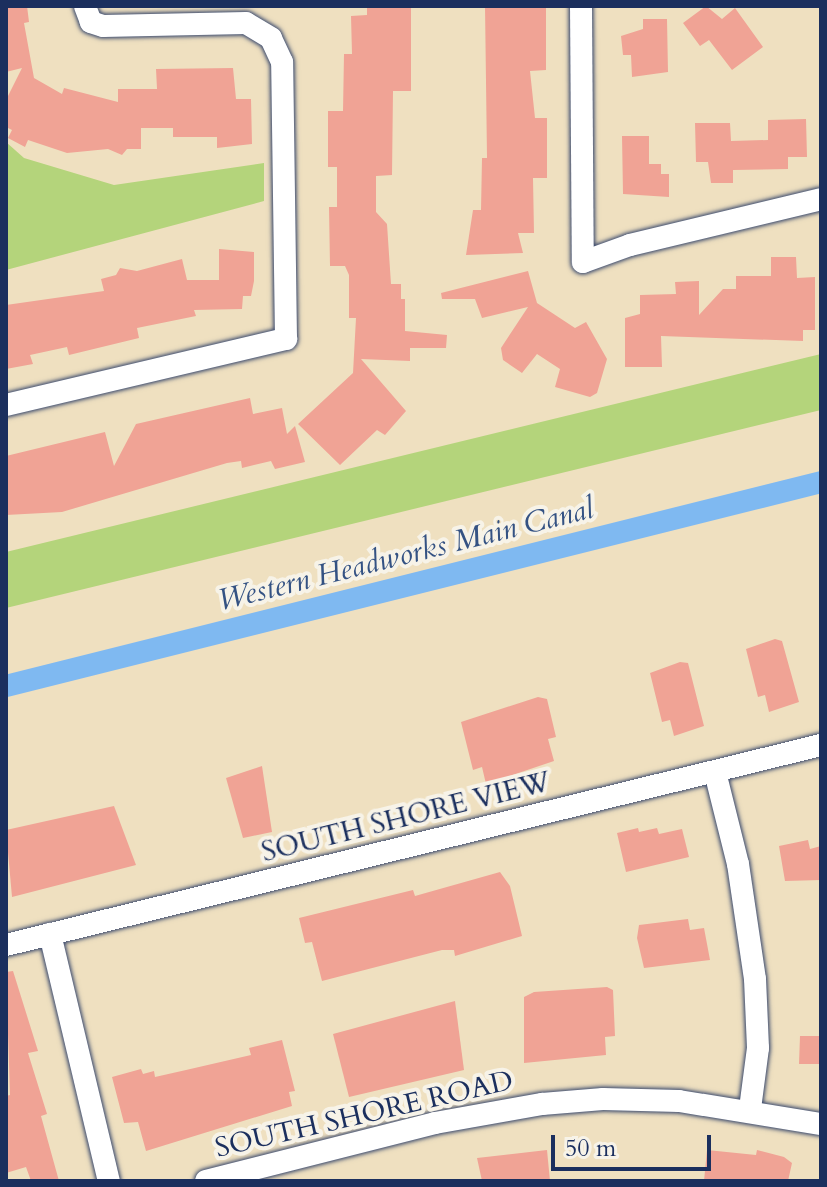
<!DOCTYPE html>
<style>
body{margin:0}
#map{position:relative;width:827px;height:1187px;overflow:hidden;background:#efe0c0;font-family:Cardo,serif}
div>[style]{position:absolute}
[style*='--x']{left:calc(var(--x)*1px);top:calc(var(--y)*1px);width:calc(var(--w)*1px);rotate:calc(var(--a)*1deg)}
.green>*{inset:0;background:#b4d47b}
.canal>*{height:22px;margin:-11px;padding:0 11px;transform-origin:11px;border-radius:11px;background:#7fb9f1}
.building>*{inset:0;background:#f0a395}
.roads{filter:drop-shadow(0 0 2px #3b4a6d) drop-shadow(0 0 2px #3b4a6d)}
.minor>*{height:22px;margin:-11px;padding:0 11px;transform-origin:11px;border-radius:11px;background:#fff}
span{translate:-50% -50%;white-space:nowrap;text-align:center;line-height:1.15;-webkit-text-stroke:8px #f7f3e8;paint-order:stroke}
.street-label{font-size:28px;color:#1b2f5e}
.water-label{font-size:30px;color:#345283;font-style:italic}
.frame{position:absolute;inset:0;border:8px solid #1b2f5e;pointer-events:none}
.scale{position:absolute;left:551px;top:1135px;width:160px;height:36px;box-sizing:border-box;border:4px solid #1b2f5e;border-top:0;padding-left:10px;font-size:24px;line-height:28px;white-space:nowrap;color:#1b2f5e;-webkit-text-stroke:6px #f7f3e8;paint-order:stroke}
</style>
<div id="map">
<div class="green">
<div style="clip-path:polygon(6px 142px,24px 158px,114px 185px,264px 163px,264px 201px,6px 270px)"></div>
<div style="clip-path:polygon(821px 354px,821px 410px,6px 608px,6px 552px)"></div>
</div>
<div class="canal">
<div style="--x:6;--y:686;--w:840;--a:-14.05"></div>
</div>
<div class="building">
<div style="clip-path:polygon(6px 6px,27px 6px,29px 22px,24px 23px,34px 78px,62px 94px,64px 88px,118px 102px,118px 89px,157px 89px,156px 69px,233px 68px,236px 99px,251px 99px,252px 144px,217px 148px,217px 137px,173px 137px,173px 128px,141px 128px,141px 149px,127px 149px,122px 155px,108px 149px,67px 153px,28px 140px,25px 147px,8px 138px,12px 130px,6px 127px,6px 100px,22px 68px,6px 72px)"></div>
<div style="clip-path:polygon(367px 6px,411px 6px,411px 91px,393px 91px,392px 175px,376px 176px,376px 212px,387px 224px,391px 284px,401px 284px,401px 299px,405px 299px,405px 331px,447px 335px,446px 348px,410px 348px,410px 361px,361px 359px,406px 411px,385px 435px,377px 430px,340px 465px,298px 424px,353px 373px,356px 318px,349px 318px,349px 275px,345px 266px,330px 266px,329px 207px,337px 207px,337px 167px,328px 167px,328px 111px,343px 111px,344px 54px,352px 54px,351px 16px,367px 15px)"></div>
<div style="clip-path:polygon(485px 6px,546px 6px,546px 70px,530px 71px,535px 118px,547px 118px,547px 178px,533px 178px,534px 233px,518px 233px,523px 253px,466px 255px,473px 210px,481px 210px,482px 158px,487px 158px)"></div>
<div style="clip-path:polygon(706px 6px,722px 19px,735px 8px,763px 47px,732px 70px,709px 40px,700px 46px,683px 23px)"></div>
<div style="clip-path:polygon(643px 19px,667px 19px,668px 72px,632px 77px,631px 55px,623px 55px,621px 36px,643px 29px)"></div>
<div style="clip-path:polygon(806px 119px,807px 157px,788px 157px,788px 169px,733px 170px,733px 183px,711px 183px,708px 162px,696px 162px,695px 123px,730px 123px,731px 141px,768px 140px,768px 120px)"></div>
<div style="clip-path:polygon(622px 136px,649px 136px,649px 164px,661px 164px,661px 174px,669px 174px,669px 197px,623px 194px)"></div>
<div style="clip-path:polygon(219px 249px,254px 252px,254px 281px,251px 296px,243px 296px,242px 309px,194px 310px,196px 316px,137px 328px,139px 338px,69px 355px,67px 347px,30px 355px,33px 364px,6px 369px,6px 305px,104px 291px,101px 279px,116px 275px,120px 268px,137px 271px,182px 259px,187px 280px,219px 280px)"></div>
<div style="clip-path:polygon(771px 257px,796px 257px,797px 278px,815px 277px,815px 330px,803px 330px,803px 341px,661px 336px,662px 367px,625px 367px,625px 318px,640px 314px,640px 295px,676px 294px,675px 282px,699px 281px,699px 315px,723px 289px,736px 289px,736px 276px,771px 276px)"></div>
<div style="clip-path:polygon(528px 271px,537px 303px,575px 328px,586px 322px,607px 359px,597px 393px,590px 397px,555px 387px,560px 369px,537px 354px,522px 373px,503px 360px,501px 348px,528px 307px,482px 318px,475px 299px,442px 299px,441px 293px)"></div>
<div style="clip-path:polygon(250px 398px,253px 414px,282px 408px,287px 434px,295px 426px,305px 462px,275px 469px,271px 461px,242px 468px,241px 461px,227px 463px,62px 512px,6px 515px,6px 456px,105px 432px,114px 466px,136px 424px)"></div>
<div style="clip-path:polygon(775px 639px,782px 641px,799px 702px,769px 712px,765px 695px,758px 697px,746px 649px)"></div>
<div style="clip-path:polygon(680px 662px,688px 663px,704px 726px,674px 736px,670px 720px,662px 722px,650px 673px)"></div>
<div style="clip-path:polygon(538px 697px,547px 699px,556px 737px,548px 739px,554px 761px,486px 784px,482px 767px,473px 770px,461px 722px)"></div>
<div style="clip-path:polygon(262px 766px,272px 832px,243px 838px,226px 778px)"></div>
<div style="clip-path:polygon(114px 806px,136px 865px,12px 897px,6px 830px)"></div>
<div style="clip-path:polygon(638px 828px,639px 832px,657px 828px,659px 834px,682px 829px,689px 857px,626px 872px,617px 833px)"></div>
<div style="clip-path:polygon(808px 840px,810px 849px,821px 846px,821px 880px,785px 881px,779px 846px)"></div>
<div style="clip-path:polygon(500px 872px,510px 886px,522px 936px,455px 956px,454px 950px,442px 950px,322px 981px,312px 942px,305px 943px,299px 918px,413px 890px,415px 896px)"></div>
<div style="clip-path:polygon(688px 919px,690px 930px,704px 928px,710px 960px,644px 968px,637px 938px,639px 925px)"></div>
<div style="clip-path:polygon(13px 971px,38px 1051px,28px 1053px,47px 1114px,41px 1116px,59px 1181px,31px 1181px,26px 1167px,6px 1173px,6px 1096px,10px 1095px,6px 972px)"></div>
<div style="clip-path:polygon(607px 987px,613px 990px,615px 1036px,605px 1037px,606px 1055px,524px 1063px,524px 997px,534px 992px)"></div>
<div style="clip-path:polygon(455px 1001px,464px 1070px,349px 1097px,333px 1034px)"></div>
<div style="clip-path:polygon(800px 1036px,821px 1036px,821px 1064px,799px 1064px)"></div>
<div style="clip-path:polygon(282px 1040px,295px 1091px,289px 1092px,292px 1106px,146px 1151px,138px 1122px,124px 1123px,112px 1077px,141px 1069px,143px 1074px,154px 1071px,155px 1077px,186px 1070px,251px 1055px,249px 1048px)"></div>
<div style="clip-path:polygon(547px 1150px,550px 1181px,482px 1181px,477px 1158px)"></div>
<div style="clip-path:polygon(707px 1150px,756px 1155px,757px 1150px,784px 1157px,792px 1163px,788px 1181px,704px 1181px)"></div>
</div>
<div class="roads">
<div class="minor">
<div style="--x:581;--y:6;--w:256;--a:89.6"></div>
<div style="--x:583;--y:262;--w:50;--a:-19.9"></div>
<div style="--x:630;--y:245;--w:196;--a:-13.5"></div>
<div style="--x:6;--y:405;--w:288;--a:-13.3"></div>
<div style="--x:286;--y:339;--w:277;--a:-90.8"></div>
<div style="--x:282;--y:62;--w:26;--a:-115"></div>
<div style="--x:271;--y:38;--w:29;--a:-149"></div>
<div style="--x:246;--y:23;--w:143;--a:178.8"></div>
<div style="--x:103;--y:26;--w:13;--a:-162"></div>
<div style="--x:91;--y:22;--w:17;--a:-111"></div>
<div style="--x:715;--y:772;--w:95;--a:76"></div>
<div style="--x:738;--y:864;--w:116;--a:81.6"></div>
<div style="--x:755;--y:979;--w:69;--a:87.5"></div>
<div style="--x:758;--y:1048;--w:62;--a:97.5"></div>
<div style="--x:50;--y:934;--w:254;--a:76.6"></div>
<div style="--x:6;--y:945;--w:839;--a:-13.79"></div>
<div style="--x:206;--y:1181;--w:236;--a:-14.2"></div>
<div style="--x:435;--y:1123;--w:109;--a:-10.1"></div>
<div style="--x:542;--y:1104;--w:61;--a:-4.7"></div>
<div style="--x:603;--y:1099;--w:76;--a:1.5"></div>
<div style="--x:679;--y:1101;--w:144;--a:9.2"></div>
</div>
</div>
<div class="street-label">
<span style="left:406px;top:817px;rotate:-14deg">SOUTH SHORE VIEW</span>
<span style="left:364px;top:1114px;rotate:-13deg">SOUTH SHORE ROAD</span>
</div>
<div class="water-label">
<span style="left:406px;top:555px;rotate:-14deg">Western Headworks Main Canal</span>
</div>
<div class="frame"></div>
<div class="scale">50 m</div>
</div>
